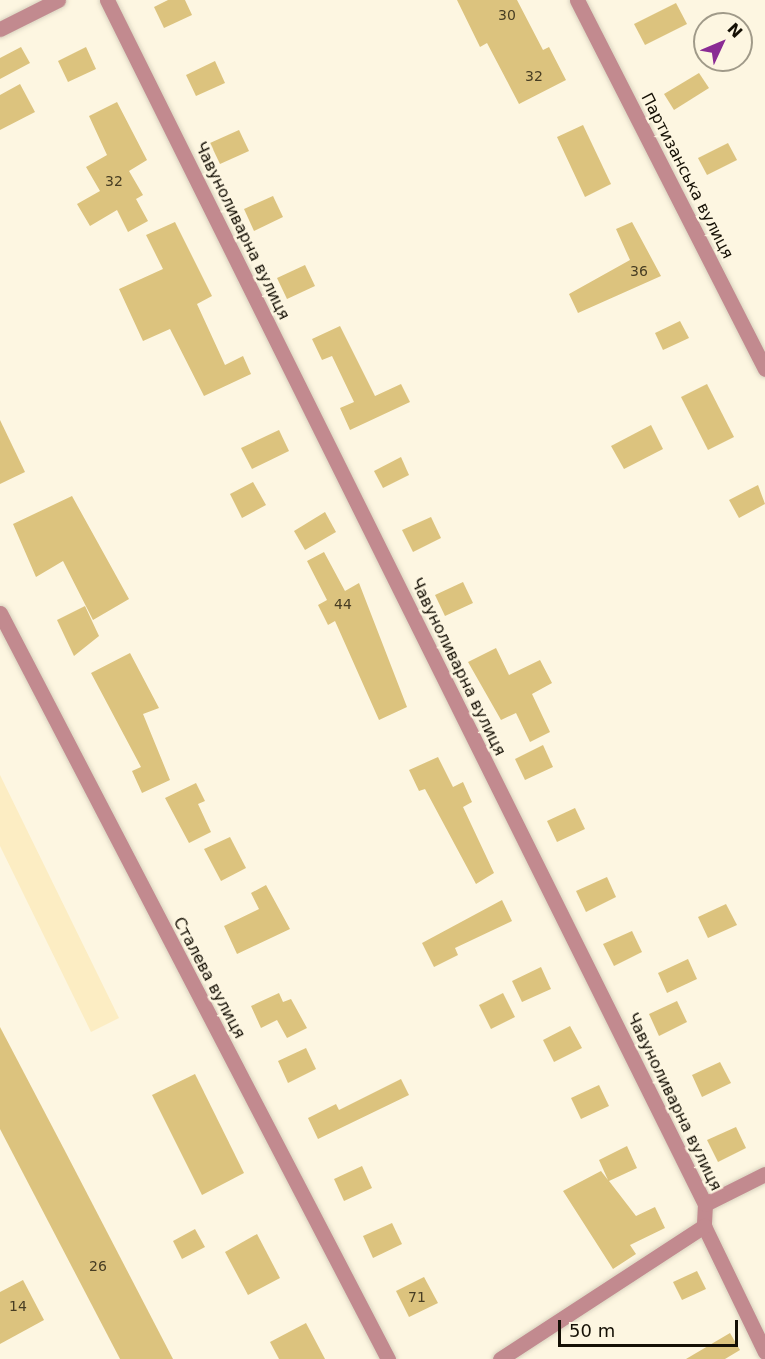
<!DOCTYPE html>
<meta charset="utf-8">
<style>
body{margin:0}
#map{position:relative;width:765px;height:1359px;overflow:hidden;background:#fdf6e1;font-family:"DejaVu Sans",sans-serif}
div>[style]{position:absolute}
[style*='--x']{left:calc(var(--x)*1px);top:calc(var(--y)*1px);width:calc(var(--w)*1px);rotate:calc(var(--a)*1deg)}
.built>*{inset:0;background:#fcedc3}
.building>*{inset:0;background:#dcc37e}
.roads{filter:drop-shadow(0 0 2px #d8d1be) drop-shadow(0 0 2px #d8d1be)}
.minor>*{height:15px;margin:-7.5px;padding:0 7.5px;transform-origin:7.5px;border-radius:7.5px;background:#c28a8f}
span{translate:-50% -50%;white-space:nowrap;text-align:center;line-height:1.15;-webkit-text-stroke:5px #fdf6e1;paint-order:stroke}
.number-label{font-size:14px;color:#473d23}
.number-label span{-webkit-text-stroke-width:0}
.street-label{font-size:16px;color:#151005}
.north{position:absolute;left:693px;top:12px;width:60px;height:60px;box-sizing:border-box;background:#fdf6e1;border:2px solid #a09a89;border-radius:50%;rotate:46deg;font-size:16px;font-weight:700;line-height:24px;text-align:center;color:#151005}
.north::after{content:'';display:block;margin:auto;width:21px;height:27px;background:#8a2b94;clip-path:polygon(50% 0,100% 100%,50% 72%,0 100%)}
.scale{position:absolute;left:558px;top:1320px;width:180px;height:27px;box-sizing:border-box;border:3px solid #151005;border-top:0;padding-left:8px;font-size:18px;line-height:21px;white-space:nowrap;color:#151005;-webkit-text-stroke:4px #fdf6e1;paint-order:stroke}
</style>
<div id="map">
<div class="built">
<div style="clip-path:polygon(0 775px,119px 1018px,91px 1032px,0 846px)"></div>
</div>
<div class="building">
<div style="clip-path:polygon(168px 0,185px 0,192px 15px,164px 28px,154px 7px)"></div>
<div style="clip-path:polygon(457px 0,517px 0,543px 50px,549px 47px,566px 80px,519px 104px,487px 43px,480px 47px)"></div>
<div style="clip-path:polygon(676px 3px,687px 24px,645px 45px,634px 24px)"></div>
<div style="clip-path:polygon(21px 47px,30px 63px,0 79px,0 58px)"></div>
<div style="clip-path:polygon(86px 47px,96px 69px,68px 82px,58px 61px)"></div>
<div style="clip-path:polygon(215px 61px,225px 83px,196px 96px,186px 75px)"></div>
<div style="clip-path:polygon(699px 73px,709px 88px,674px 110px,664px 94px)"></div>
<div style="clip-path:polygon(20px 84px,35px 112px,0 130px,0 95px)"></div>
<div style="clip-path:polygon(117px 102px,147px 160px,129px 171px,143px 195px,136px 199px,148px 221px,128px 232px,117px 210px,90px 226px,77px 204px,100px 191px,86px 167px,107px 155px,89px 116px)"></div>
<div style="clip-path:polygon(583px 125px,611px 184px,585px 197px,557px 137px)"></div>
<div style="clip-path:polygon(239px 130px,249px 151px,220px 164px,210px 143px)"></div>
<div style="clip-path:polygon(728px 143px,737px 160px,707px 175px,698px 158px)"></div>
<div style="clip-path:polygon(273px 196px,283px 217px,254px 231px,244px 209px)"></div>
<div style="clip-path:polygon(175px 222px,212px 296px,197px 304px,225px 365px,243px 356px,251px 374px,204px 396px,170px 329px,143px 341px,119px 289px,163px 269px,146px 235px)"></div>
<div style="clip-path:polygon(632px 222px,661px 276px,578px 313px,569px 294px,630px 260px,616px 229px)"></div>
<div style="clip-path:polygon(305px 265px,315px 286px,287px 299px,277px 278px)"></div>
<div style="clip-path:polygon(680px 321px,689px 338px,663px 350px,655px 333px)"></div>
<div style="clip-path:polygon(340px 326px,375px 396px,401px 384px,410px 402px,350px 430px,340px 408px,354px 402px,332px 356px,322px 360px,312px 339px)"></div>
<div style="clip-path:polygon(707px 384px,734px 437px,708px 450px,681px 397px)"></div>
<div style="clip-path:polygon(0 420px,25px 472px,0 484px)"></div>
<div style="clip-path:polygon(651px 425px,663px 449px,624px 469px,611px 446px)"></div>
<div style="clip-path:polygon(279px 430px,289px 451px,252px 469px,241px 448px)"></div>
<div style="clip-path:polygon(401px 457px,409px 475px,383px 488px,374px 471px)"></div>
<div style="clip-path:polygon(253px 482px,266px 505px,242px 518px,230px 494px)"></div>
<div style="clip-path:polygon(758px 485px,765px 504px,739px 518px,729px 500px)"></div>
<div style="clip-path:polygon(72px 496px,129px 599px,93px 620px,63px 561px,36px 577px,13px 524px)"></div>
<div style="clip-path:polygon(325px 512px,336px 532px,305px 550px,294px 531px)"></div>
<div style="clip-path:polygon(431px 517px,441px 538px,413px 552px,402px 530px)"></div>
<div style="clip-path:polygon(324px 552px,345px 591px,359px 583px,407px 707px,379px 720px,335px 621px,328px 625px,318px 605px,327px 600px,307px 561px)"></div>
<div style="clip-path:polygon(463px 582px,473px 603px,445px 616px,435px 595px)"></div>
<div style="clip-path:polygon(85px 606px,99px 636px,74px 656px,57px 620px)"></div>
<div style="clip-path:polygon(496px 648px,509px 675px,540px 660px,552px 683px,532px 694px,550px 732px,530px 742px,516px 713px,501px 720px,468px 662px)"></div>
<div style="clip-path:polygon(130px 653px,159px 708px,143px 714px,170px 780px,142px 793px,132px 771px,141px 767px,91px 673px)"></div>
<div style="clip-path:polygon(543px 745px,553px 767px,525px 780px,515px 759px)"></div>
<div style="clip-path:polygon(438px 757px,453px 787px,463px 782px,472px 802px,463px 807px,494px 873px,476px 884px,425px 789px,419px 791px,409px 770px)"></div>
<div style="clip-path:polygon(196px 783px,205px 801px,198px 804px,211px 832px,189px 843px,165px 798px)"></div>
<div style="clip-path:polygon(575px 808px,585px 829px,557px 842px,547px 821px)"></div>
<div style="clip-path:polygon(230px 837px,246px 868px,221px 881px,204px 849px)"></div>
<div style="clip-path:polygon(607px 877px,616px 897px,586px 912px,576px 891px)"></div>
<div style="clip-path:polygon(266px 885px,290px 929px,237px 954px,224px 926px,259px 909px,251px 893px)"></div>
<div style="clip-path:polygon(502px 900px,512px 921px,455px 948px,458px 955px,434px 967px,422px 943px)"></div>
<div style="clip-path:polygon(726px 904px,737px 925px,708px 938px,698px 917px)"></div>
<div style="clip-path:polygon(632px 931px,642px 952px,614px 966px,603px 944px)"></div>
<div style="clip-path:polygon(688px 959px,697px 979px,667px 993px,658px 973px)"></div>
<div style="clip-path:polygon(541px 967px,551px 989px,522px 1002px,512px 981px)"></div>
<div style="clip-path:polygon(279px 993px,283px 1002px,291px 999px,307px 1028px,287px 1038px,277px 1020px,261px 1028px,251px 1006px)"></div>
<div style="clip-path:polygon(503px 993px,515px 1017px,491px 1029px,479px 1005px)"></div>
<div style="clip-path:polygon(677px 1001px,687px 1022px,659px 1036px,649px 1014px)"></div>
<div style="clip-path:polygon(570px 1026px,582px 1048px,554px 1062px,543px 1040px)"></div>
<div style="clip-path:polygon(0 1027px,65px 1151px,173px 1359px,120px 1359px,0 1129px)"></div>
<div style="clip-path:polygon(306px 1048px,316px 1069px,288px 1083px,278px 1061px)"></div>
<div style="clip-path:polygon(720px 1062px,731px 1083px,702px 1097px,692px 1075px)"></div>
<div style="clip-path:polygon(195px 1074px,244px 1173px,202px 1195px,152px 1095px)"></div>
<div style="clip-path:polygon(401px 1079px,409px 1095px,318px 1139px,308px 1118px,336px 1104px,339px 1110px)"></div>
<div style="clip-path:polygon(599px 1085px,609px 1106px,581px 1119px,571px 1098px)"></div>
<div style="clip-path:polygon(736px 1127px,746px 1148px,718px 1162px,707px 1140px)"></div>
<div style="clip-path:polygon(627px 1146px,637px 1168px,609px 1181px,636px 1216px,655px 1207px,665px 1228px,630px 1245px,636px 1254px,613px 1269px,563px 1191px,601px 1171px,608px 1180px,599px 1160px)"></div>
<div style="clip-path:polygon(362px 1166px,372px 1188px,344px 1201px,334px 1179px)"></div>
<div style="clip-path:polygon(392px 1223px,402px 1244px,373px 1258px,363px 1236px)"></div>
<div style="clip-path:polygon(195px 1229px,205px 1247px,182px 1259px,173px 1241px)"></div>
<div style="clip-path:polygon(257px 1234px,280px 1278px,248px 1295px,225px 1252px)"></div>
<div style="clip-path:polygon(697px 1271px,706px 1289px,682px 1300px,673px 1282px)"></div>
<div style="clip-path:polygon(424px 1277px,438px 1303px,409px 1317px,396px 1291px)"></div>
<div style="clip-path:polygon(23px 1280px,44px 1320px,0 1344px,0 1292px)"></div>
<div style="clip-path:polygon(306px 1323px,325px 1359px,279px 1359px,270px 1342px)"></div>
<div style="clip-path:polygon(730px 1333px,740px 1350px,725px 1359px,686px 1359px)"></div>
</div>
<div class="roads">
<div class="minor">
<div style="--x:107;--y:0;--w:1344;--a:63.59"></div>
<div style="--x:705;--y:1204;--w:22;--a:93"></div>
<div style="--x:704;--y:1226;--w:140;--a:64.2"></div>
<div style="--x:577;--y:0;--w:414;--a:63"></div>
<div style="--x:0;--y:29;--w:65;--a:-26.6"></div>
<div style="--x:0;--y:613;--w:841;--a:62.52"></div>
<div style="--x:705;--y:1204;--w:67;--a:-26.6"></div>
<div style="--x:500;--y:1359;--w:244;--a:-33.1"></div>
</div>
</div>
<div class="number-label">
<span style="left:507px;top:15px">30</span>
<span style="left:534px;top:76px">32</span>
<span style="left:114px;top:181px">32</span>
<span style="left:639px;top:271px">36</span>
<span style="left:343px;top:604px">44</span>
<span style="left:98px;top:1266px">26</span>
<span style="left:417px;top:1297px">71</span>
<span style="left:18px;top:1306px">14</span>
</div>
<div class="street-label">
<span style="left:687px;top:176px;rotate:63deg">Партизанська вулиця</span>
<span style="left:242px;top:231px;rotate:64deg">Чавуноливарна вулиця</span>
<span style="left:458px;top:667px;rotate:64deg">Чавуноливарна вулиця</span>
<span style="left:209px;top:978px;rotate:62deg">Сталева вулиця</span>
<span style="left:674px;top:1102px;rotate:64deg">Чавуноливарна вулиця</span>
</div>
<div class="north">N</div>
<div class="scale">50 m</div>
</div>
